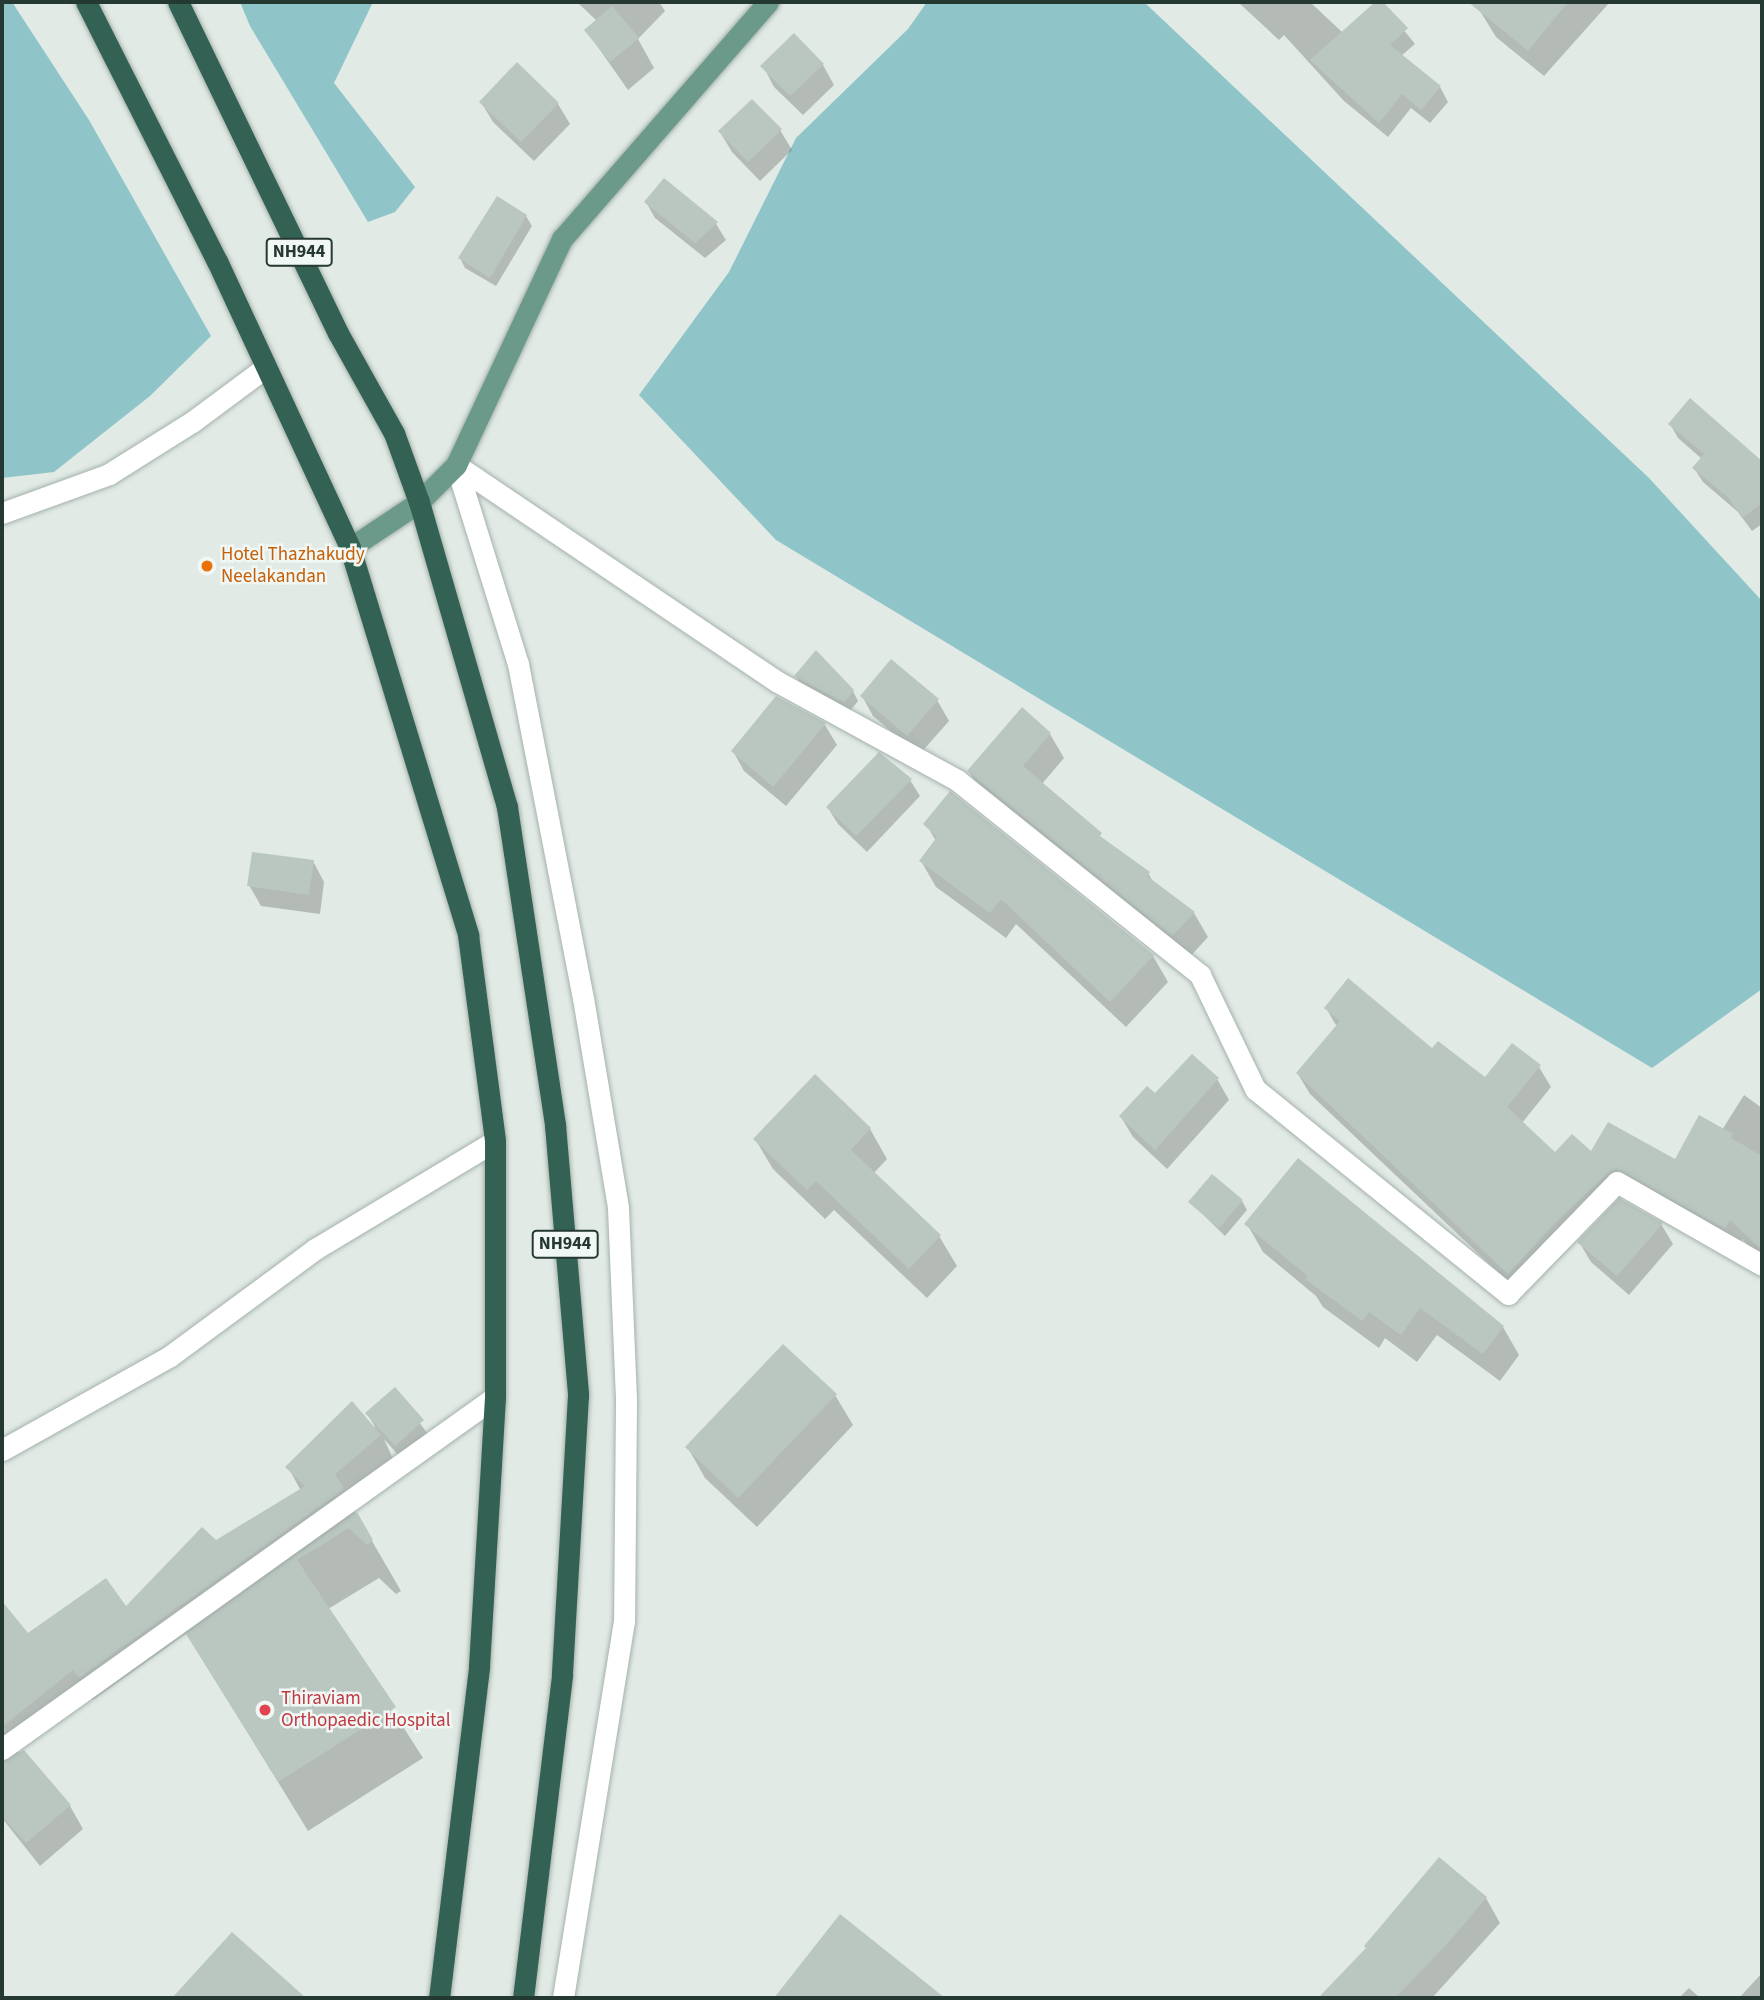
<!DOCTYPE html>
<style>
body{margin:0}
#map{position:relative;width:1764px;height:2000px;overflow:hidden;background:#e1eae5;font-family:"Source Sans 3",sans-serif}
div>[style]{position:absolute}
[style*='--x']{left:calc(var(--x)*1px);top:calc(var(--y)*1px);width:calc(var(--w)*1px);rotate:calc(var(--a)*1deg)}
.water>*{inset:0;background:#8fc5c9}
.shadow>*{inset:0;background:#0003}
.building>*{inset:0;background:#bac7c1}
.roads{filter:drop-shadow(0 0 2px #a5b1ab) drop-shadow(0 0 2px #a5b1ab)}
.street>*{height:21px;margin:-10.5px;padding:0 10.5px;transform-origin:10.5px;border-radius:10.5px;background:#fff}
.primary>*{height:21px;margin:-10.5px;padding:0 10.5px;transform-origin:10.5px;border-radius:10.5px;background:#6b9a8a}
.highway>*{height:21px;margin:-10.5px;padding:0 10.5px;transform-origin:10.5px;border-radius:10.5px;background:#336154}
.dots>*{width:19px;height:19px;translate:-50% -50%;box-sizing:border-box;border:4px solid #f1f7f4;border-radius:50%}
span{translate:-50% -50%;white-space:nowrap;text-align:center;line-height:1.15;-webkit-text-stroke:5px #f1f7f4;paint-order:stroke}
.shield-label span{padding:2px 5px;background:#f1f7f4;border:2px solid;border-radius:5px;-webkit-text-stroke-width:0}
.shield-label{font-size:18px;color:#243931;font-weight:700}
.food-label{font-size:19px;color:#c56008}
.left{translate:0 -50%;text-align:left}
.health-label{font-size:19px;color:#be3a42}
.frame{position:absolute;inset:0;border:4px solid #243931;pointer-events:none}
</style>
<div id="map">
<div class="water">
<div style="clip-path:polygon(2px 2px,12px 2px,89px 120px,211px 336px,150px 396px,54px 472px,2px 478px)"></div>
<div style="clip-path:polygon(240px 2px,373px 2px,334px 83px,415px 187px,395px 212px,368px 222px,250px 26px)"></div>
<div style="clip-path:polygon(927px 2px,1144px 2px,1649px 478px,1762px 601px,1762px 989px,1652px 1068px,776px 540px,639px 395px,729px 272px,796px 138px,908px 29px)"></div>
</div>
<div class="shadow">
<div style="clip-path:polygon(577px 2px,659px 2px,665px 11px,638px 39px,654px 68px,628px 90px,586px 30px,597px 21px)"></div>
<div style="clip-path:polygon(1238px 2px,1310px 2px,1343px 33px,1381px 2px,1415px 44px,1401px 56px,1440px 87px,1448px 102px,1430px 123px,1411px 108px,1388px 137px,1344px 101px,1284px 35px,1279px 40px)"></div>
<div style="clip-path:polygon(1488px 2px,1610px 2px,1544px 76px,1496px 37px,1480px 11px)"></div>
<div style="clip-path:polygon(517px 65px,558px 104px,570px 124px,534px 161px,493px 122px,481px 102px)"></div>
<div style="clip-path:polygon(823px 65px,834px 85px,803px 115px,774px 87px,763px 66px)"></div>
<div style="clip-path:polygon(780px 130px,792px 150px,760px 181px,732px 152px,720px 132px)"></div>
<div style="clip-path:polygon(664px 180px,716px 224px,726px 240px,705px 258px,655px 218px,646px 202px)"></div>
<div style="clip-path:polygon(526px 216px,532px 226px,496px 286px,465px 268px,460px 258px)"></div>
<div style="clip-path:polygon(1670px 424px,1757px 459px,1762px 466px,1762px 524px,1752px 531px,1738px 512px,1703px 482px,1694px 468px,1702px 459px,1678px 438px)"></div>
<div style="clip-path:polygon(796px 676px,853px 691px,858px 701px,849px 712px,801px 685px)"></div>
<div style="clip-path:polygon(862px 696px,937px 700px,949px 721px,919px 755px,873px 716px)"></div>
<div style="clip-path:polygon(776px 698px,825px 725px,837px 745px,786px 806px,744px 771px,733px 751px)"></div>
<div style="clip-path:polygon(1050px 734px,1064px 758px,1042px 784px,1106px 842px,1148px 873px,1155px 885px,1194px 913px,1208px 937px,1187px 960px,984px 796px,969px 772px)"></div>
<div style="clip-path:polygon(910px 780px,920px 796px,867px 852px,838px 824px,828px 808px)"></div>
<div style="clip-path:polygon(926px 824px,1153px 956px,1168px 982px,1126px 1027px,1016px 924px,1006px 938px,936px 887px,921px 861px,936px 841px)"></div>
<div style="clip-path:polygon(313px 861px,324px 882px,320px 914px,261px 906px,249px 885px)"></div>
<div style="clip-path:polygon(1326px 1008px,1433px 1050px,1485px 1080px,1539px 1067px,1551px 1087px,1522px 1123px,1556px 1155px,1675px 1162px,1722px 1130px,1744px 1095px,1762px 1108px,1762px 1257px,1742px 1239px,1737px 1248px,1625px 1190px,1521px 1294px,1310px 1094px,1298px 1074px,1337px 1027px)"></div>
<div style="clip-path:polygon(1217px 1079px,1229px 1100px,1167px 1169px,1133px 1137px,1121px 1117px,1155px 1096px)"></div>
<div style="clip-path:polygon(870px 1129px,887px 1159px,873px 1174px,939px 1236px,957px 1266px,927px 1298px,834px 1210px,825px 1219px,773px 1169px,755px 1139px)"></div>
<div style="clip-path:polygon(1298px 1160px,1503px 1327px,1519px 1355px,1500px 1381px,1437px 1335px,1417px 1362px,1385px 1338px,1379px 1348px,1323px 1307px,1316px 1296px,1263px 1252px,1247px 1224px)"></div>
<div style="clip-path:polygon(1242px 1201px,1247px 1210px,1225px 1236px,1190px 1202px)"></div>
<div style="clip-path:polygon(1661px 1224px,1673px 1244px,1629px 1295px,1591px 1262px,1579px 1242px)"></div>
<div style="clip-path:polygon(394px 1389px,434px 1442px,407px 1465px,384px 1439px,393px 1459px,347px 1498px,401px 1591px,396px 1594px,379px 1578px,328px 1609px,423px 1758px,308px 1831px,187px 1633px,93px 1700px,88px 1693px,16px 1750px,70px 1806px,83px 1829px,40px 1866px,2px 1818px,2px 1622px,11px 1615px,28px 1636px,125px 1608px,216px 1543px,301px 1491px,288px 1467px,375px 1427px,367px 1413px)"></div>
<div style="clip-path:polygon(835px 1395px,853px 1425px,757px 1527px,705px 1478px,688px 1448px)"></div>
<div style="clip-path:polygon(1486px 1898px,1500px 1923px,1432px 1998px,1320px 1998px,1368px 1950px)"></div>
<div style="clip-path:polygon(841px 1917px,942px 1998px,776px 1998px)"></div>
<div style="clip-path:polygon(232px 1934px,303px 1998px,175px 1998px)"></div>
<div style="clip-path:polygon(1762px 1973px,1762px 1998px,1739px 1998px)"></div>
<div style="clip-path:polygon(1689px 1988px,1700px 1998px,1679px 1998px)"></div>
</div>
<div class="building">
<div style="clip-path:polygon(1375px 2px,1383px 2px,1408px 28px,1390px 45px,1441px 86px,1421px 110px,1402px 94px,1379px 123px,1310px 60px)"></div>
<div style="clip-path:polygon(1468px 2px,1568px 2px,1528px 51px)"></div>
<div style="clip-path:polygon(612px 6px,639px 38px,610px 62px,584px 30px)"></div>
<div style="clip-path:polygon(794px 33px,824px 64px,790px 96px,760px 66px)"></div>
<div style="clip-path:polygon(517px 62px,559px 103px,521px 142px,479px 102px)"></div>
<div style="clip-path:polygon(752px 99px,782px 129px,748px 162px,718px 131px)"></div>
<div style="clip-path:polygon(664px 178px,718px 222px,695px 243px,644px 202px)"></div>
<div style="clip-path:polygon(497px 196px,527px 215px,490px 278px,458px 258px)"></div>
<div style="clip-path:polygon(1690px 398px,1762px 461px,1762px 503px,1742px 518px,1728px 497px,1692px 468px,1704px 454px,1668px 424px)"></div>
<div style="clip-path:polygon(816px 650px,854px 690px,844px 703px,794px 676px)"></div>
<div style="clip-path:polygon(891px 659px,939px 699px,907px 736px,860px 696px)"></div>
<div style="clip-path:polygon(776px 696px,826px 723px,773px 787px,731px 751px)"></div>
<div style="clip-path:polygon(1022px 707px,1051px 733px,1023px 766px,1102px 833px,1100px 836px,1150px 872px,1147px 876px,1195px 912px,1172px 936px,967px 771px)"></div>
<div style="clip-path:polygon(879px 752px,912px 779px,856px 836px,826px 807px)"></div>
<div style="clip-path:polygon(950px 791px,1154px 955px,1110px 1002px,1001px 899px,990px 913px,919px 861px,937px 837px,923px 824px)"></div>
<div style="clip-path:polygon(252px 852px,314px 860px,309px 895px,247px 886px)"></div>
<div style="clip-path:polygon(1348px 978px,1432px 1048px,1438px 1041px,1485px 1077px,1512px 1043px,1541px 1065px,1507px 1107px,1555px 1152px,1572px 1134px,1591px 1151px,1608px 1122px,1675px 1159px,1699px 1115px,1733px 1134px,1731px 1138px,1762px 1156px,1762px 1250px,1730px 1220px,1725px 1229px,1617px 1169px,1608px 1173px,1555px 1223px,1508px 1274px,1296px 1073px,1340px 1021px,1324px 1008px)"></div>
<div style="clip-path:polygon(1192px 1054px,1219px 1078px,1155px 1150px,1119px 1116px,1147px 1086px,1155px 1093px)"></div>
<div style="clip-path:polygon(815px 1074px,871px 1128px,851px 1150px,941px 1235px,909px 1269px,816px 1181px,807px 1190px,753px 1139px)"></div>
<div style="clip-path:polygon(1298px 1158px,1504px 1326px,1483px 1354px,1420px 1308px,1401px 1335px,1369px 1312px,1362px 1321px,1305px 1279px,1308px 1276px,1244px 1224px)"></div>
<div style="clip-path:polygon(1212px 1174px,1243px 1200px,1219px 1228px,1188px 1202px)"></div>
<div style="clip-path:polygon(1619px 1198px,1663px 1223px,1617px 1276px,1577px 1242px)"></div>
<div style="clip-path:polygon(783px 1344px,837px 1394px,738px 1498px,685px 1447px)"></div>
<div style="clip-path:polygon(395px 1387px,424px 1420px,395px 1446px,365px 1413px)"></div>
<div style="clip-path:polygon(352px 1401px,381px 1435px,335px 1474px,344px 1489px,79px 1678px,73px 1670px,3px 1726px,6px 1730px,2px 1733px,2px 1601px,28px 1633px,106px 1578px,126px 1606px,202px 1527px,216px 1540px,305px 1486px,285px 1467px)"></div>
<div style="clip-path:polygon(357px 1512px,373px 1540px,367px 1545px,349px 1528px,297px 1560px,396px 1707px,278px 1782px,186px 1634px)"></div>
<div style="clip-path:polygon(24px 1750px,71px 1805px,26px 1843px,2px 1816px,2px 1762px)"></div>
<div style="clip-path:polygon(1439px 1857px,1487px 1897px,1448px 1943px,1395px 1998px,1318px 1998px,1366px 1948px,1364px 1946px)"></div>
<div style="clip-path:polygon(840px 1914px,945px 1998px,774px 1998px)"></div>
<div style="clip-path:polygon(232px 1932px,306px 1998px,172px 1998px)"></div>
</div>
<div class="roads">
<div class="street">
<div style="--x:456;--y:465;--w:388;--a:34"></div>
<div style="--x:778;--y:682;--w:204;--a:28.7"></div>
<div style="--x:957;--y:780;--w:312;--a:38.7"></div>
<div style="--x:1200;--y:975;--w:127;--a:64.2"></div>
<div style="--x:1255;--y:1089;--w:326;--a:39"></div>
<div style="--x:1508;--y:1294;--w:156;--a:-45.8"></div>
<div style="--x:1617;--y:1182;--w:167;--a:29.8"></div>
<div style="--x:456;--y:465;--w:208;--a:72.7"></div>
<div style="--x:518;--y:664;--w:340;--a:79"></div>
<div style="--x:583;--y:998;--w:213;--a:80.5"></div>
<div style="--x:618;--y:1208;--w:193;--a:87.6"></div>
<div style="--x:626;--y:1401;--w:220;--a:90.5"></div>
<div style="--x:624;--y:1621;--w:382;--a:99.2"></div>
<div style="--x:2;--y:513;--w:114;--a:-20"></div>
<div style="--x:109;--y:474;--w:98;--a:-32.1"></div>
<div style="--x:192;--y:422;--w:92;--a:-36.6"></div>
<div style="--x:2;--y:1450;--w:193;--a:-29.2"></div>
<div style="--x:170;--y:1356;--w:180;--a:-36.4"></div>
<div style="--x:315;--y:1249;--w:210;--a:-31"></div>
<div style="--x:2;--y:1749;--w:606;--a:-35.53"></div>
</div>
<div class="primary">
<div style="--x:350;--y:548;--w:83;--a:-33.7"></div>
<div style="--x:419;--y:502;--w:52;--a:-45"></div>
<div style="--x:456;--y:465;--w:250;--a:-64.9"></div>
<div style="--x:562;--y:239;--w:314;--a:-49"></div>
</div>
<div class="highway">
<div style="--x:86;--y:2;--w:290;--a:63.2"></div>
<div style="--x:217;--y:261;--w:316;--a:65.1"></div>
<div style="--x:350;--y:548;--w:405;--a:73"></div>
<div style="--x:468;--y:935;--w:208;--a:82.5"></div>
<div style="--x:495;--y:1141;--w:256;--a:90"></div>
<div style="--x:495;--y:1397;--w:271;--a:93.4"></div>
<div style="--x:479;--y:1668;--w:332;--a:96.9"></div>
<div style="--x:178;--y:2;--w:368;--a:64.2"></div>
<div style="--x:338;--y:333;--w:115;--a:60.8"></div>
<div style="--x:394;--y:433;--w:73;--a:70.1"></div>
<div style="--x:419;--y:502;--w:317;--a:73.9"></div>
<div style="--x:507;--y:807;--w:322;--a:81.4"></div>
<div style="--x:555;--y:1125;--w:271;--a:85.1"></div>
<div style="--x:578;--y:1395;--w:281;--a:93.3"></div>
<div style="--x:562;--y:1676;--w:324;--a:96.9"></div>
</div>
</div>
<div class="dots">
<div style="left:207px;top:566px;background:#e8710a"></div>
<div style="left:265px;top:1710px;background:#e0444e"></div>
</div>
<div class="shield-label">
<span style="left:299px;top:252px">NH944</span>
<span style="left:565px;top:1244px">NH944</span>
</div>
<div class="food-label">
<span class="left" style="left:221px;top:566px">Hotel Thazhakudy<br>Neelakandan</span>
</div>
<div class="health-label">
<span class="left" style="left:281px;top:1710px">Thiraviam<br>Orthopaedic Hospital</span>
</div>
<div class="frame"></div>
</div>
